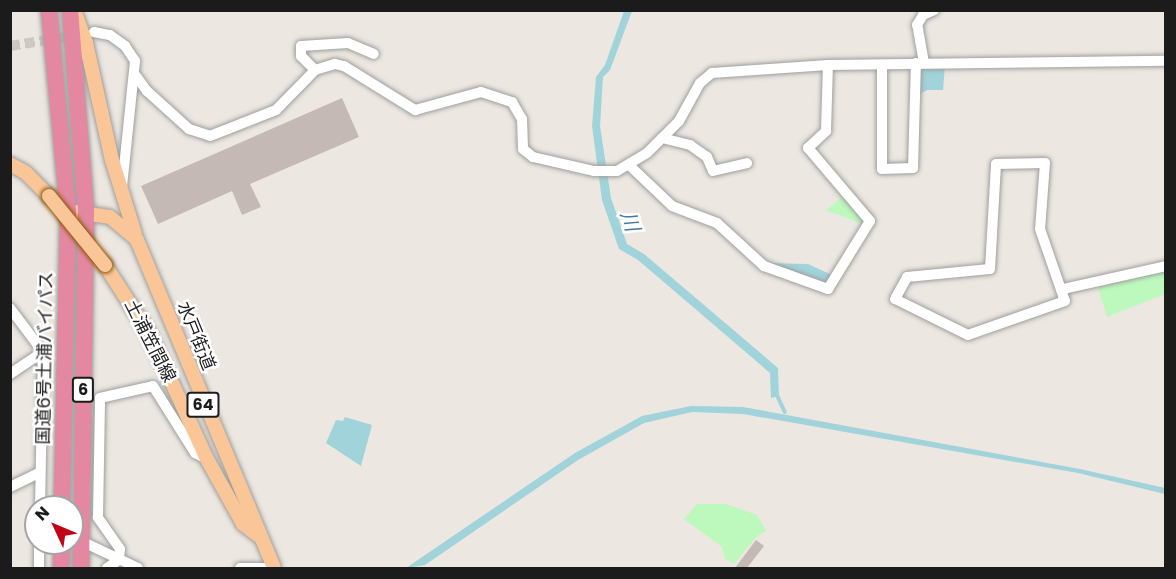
<!DOCTYPE html>
<meta charset="utf-8">
<style>
body{margin:0}
#map{position:relative;width:1176px;height:579px;overflow:hidden;background:#ece7e0;font-family:Poppins,"Noto Sans JP",sans-serif}
div>[style]{position:absolute}
[style*='--x']{left:calc(var(--x)*1px);top:calc(var(--y)*1px);width:calc(var(--w)*1px);rotate:calc(var(--a)*1deg)}
.park>*{inset:0;background:#bdf8bc}
.water>*{inset:0;background:#a1d3da}
.stream>*{height:4px;margin:-2px;padding:0 2px;transform-origin:2px;border-radius:2px;background:#a1d3da}
.building>*{inset:0;background:#c4b9b4}
.minor-tunnel>*{height:10px;margin-top:-5px;transform-origin:0;background:repeating-linear-gradient(90deg,#cdc8c2 0 10px,transparent 0 15px)}
.roads{filter:drop-shadow(0 0 2px #9f9f9f) drop-shadow(0 0 2px #9f9f9f)}
.minor>*{height:10px;margin:-5px;padding:0 5px;transform-origin:5px;border-radius:5px;background:#fff}
.major>*{height:14px;margin:-7px;padding:0 7px;transform-origin:7px;border-radius:7px;background:#fac698}
.highway>*{height:16px;margin:-8px;padding:0 8px;transform-origin:8px;border-radius:8px;background:#e488a2}
.bridges{filter:drop-shadow(0 0 2px #8f5303) drop-shadow(0 0 2px #8f5303)}
.major-bridge>*{height:14px;margin:-7px;padding:0 7px;transform-origin:7px;border-radius:7px;background:#fac698}
span{translate:-50% -50%;white-space:nowrap;text-align:center;line-height:1.15;-webkit-text-stroke:5px #fff;paint-order:stroke}
.shield-label span{padding:2px 4px;background:#fff;border:2px solid;border-radius:4px;-webkit-text-stroke-width:0}
.shield-label{font-size:16px;color:#1b1b1b;font-weight:700}
.street-label{font-size:18px;color:#1b1b1b}
.water-label{font-size:20px;color:#477ca0;font-style:italic}
.frame{position:absolute;inset:0;border:12px solid #1b1b1b;pointer-events:none}
.north{position:absolute;left:24px;top:495px;width:60px;height:60px;box-sizing:border-box;background:#fff;border:2px solid #a4a4a4;border-radius:50%;rotate:314deg;font-size:16px;font-weight:700;line-height:24px;text-align:center;color:#1b1b1b}
.north::after{content:'';display:block;margin:auto;width:21px;height:27px;background:#c20316;clip-path:polygon(50% 0,100% 100%,50% 72%,0 100%)}
</style>
<div id="map">
<div class="park">
<div style="clip-path:polygon(845px 195px,865px 225px,826px 210px)"></div>
<div style="clip-path:polygon(1165px 268px,1165px 294px,1107px 317px,1098px 287px)"></div>
<div style="clip-path:polygon(697px 504px,726px 504px,757px 515px,766px 531px,757px 536px,734px 564px,725px 559px,722px 547px,684px 519px)"></div>
</div>
<div class="water">
<div style="clip-path:polygon(624px 11px,632px 11px,610px 70px,603px 77px,600px 126px,611px 198px,627px 244px,644px 254px,778px 368px,779px 396px,771px 398px,770px 373px,638px 260px,619px 249px,602px 200px,592px 126px,596px 77px,605px 65px)"></div>
<div style="clip-path:polygon(945px 65px,943px 90px,927px 90px,917px 96px,917px 66px)"></div>
<div style="clip-path:polygon(766px 263px,808px 264px,834px 276px,828px 286px)"></div>
<div style="clip-path:polygon(691px 406px,743px 407px,1080px 469px,1165px 488px,1165px 494px,1078px 473px,743px 414px,692px 412px,644px 423px,578px 460px,425px 565px,406px 568px,575px 453px,642px 416px)"></div>
<div style="clip-path:polygon(345px 417px,372px 425px,361px 466px,326px 443px,336px 420px,343px 421px)"></div>
</div>
<div class="stream">
<div style="--x:775;--y:391;--w:23;--a:65"></div>
</div>
<div class="building">
<div style="clip-path:polygon(342px 98px,359px 137px,250px 184px,261px 207px,242px 215px,232px 191px,158px 224px,141px 186px)"></div>
<div style="clip-path:polygon(756px 540px,764px 546px,747px 568px,735px 568px)"></div>
</div>
<div class="minor-tunnel">
<div style="--x:10;--y:46;--w:69;--a:-9.2"></div>
</div>
<div class="roads">
<div class="minor">
<div style="--x:94;--y:32;--w:16;--a:11"></div>
<div style="--x:110;--y:35;--w:19;--a:36"></div>
<div style="--x:125;--y:46;--w:18;--a:56"></div>
<div style="--x:135;--y:61;--w:127;--a:95.9"></div>
<div style="--x:924;--y:63;--w:39;--a:-100"></div>
<div style="--x:917;--y:25;--w:12;--a:-59"></div>
<div style="--x:923;--y:15;--w:12;--a:-24"></div>
<div style="--x:882;--y:65;--w:104;--a:90"></div>
<div style="--x:882;--y:169;--w:31;--a:-2"></div>
<div style="--x:913;--y:168;--w:105;--a:-88.4"></div>
<div style="--x:315;--y:70;--w:20;--a:-135"></div>
<div style="--x:301;--y:56;--w:10;--a:-90"></div>
<div style="--x:301;--y:46;--w:47;--a:-3.7"></div>
<div style="--x:348;--y:43;--w:28;--a:23"></div>
<div style="--x:136;--y:76;--w:19;--a:54"></div>
<div style="--x:147;--y:91;--w:57;--a:42.1"></div>
<div style="--x:189;--y:129;--w:22;--a:18"></div>
<div style="--x:210;--y:136;--w:71;--a:-21.5"></div>
<div style="--x:276;--y:110;--w:56;--a:-45.7"></div>
<div style="--x:315;--y:70;--w:21;--a:-17"></div>
<div style="--x:335;--y:64;--w:9;--a:13"></div>
<div style="--x:344;--y:66;--w:84;--a:31.8"></div>
<div style="--x:415;--y:110;--w:68;--a:-15.3"></div>
<div style="--x:481;--y:92;--w:33;--a:18"></div>
<div style="--x:512;--y:102;--w:20;--a:60"></div>
<div style="--x:522;--y:119;--w:30;--a:88"></div>
<div style="--x:523;--y:149;--w:13;--a:39"></div>
<div style="--x:533;--y:157;--w:63;--a:12.9"></div>
<div style="--x:594;--y:171;--w:23;--a:0"></div>
<div style="--x:617;--y:171;--w:35;--a:-31"></div>
<div style="--x:647;--y:153;--w:45;--a:-45"></div>
<div style="--x:679;--y:121;--w:43;--a:-61.1"></div>
<div style="--x:700;--y:83;--w:16;--a:-40"></div>
<div style="--x:712;--y:73;--w:116;--a:-3.9"></div>
<div style="--x:828;--y:65;--w:338;--a:-0.7"></div>
<div style="--x:662;--y:138;--w:29;--a:14"></div>
<div style="--x:690;--y:145;--w:21;--a:35"></div>
<div style="--x:707;--y:157;--w:15;--a:67"></div>
<div style="--x:713;--y:171;--w:35;--a:-13"></div>
<div style="--x:1045;--y:163;--w:66;--a:94.3"></div>
<div style="--x:1040;--y:229;--w:76;--a:70.9"></div>
<div style="--x:1065;--y:301;--w:103;--a:160.7"></div>
<div style="--x:968;--y:335;--w:81;--a:-153.7"></div>
<div style="--x:895;--y:299;--w:25;--a:-61"></div>
<div style="--x:907;--y:277;--w:83;--a:-5.5"></div>
<div style="--x:990;--y:269;--w:105;--a:-86.7"></div>
<div style="--x:996;--y:164;--w:49;--a:-1.2"></div>
<div style="--x:629;--y:165;--w:59;--a:43.6"></div>
<div style="--x:672;--y:206;--w:48;--a:20.7"></div>
<div style="--x:717;--y:223;--w:64;--a:42.5"></div>
<div style="--x:764;--y:266;--w:68;--a:19.8"></div>
<div style="--x:828;--y:289;--w:80;--a:-58.3"></div>
<div style="--x:870;--y:221;--w:96;--a:-130.3"></div>
<div style="--x:808;--y:148;--w:25;--a:-43"></div>
<div style="--x:826;--y:131;--w:66;--a:-88.3"></div>
<div style="--x:1063;--y:289;--w:106;--a:-12.6"></div>
<div style="--x:10;--y:308;--w:55;--a:53.1"></div>
<div style="--x:43;--y:352;--w:155;--a:91.1"></div>
<div style="--x:10;--y:374;--w:40;--a:-34"></div>
<div style="--x:10;--y:487;--w:32;--a:-26"></div>
<div style="--x:81;--y:541;--w:63;--a:25.3"></div>
<div style="--x:39;--y:568;--w:25;--a:-90"></div>
<div style="--x:107;--y:568;--w:14;--a:-34"></div>
<div style="--x:119;--y:560;--w:11;--a:-85"></div>
<div style="--x:120;--y:549;--w:39;--a:-125"></div>
<div style="--x:98;--y:517;--w:119;--a:-89"></div>
<div style="--x:100;--y:398;--w:54;--a:-12.8"></div>
<div style="--x:153;--y:386;--w:79;--a:57.9"></div>
<div style="--x:195;--y:453;--w:13;--a:27"></div>
<div style="--x:240;--y:568;--w:34;--a:0"></div>
</div>
<div class="major">
<div style="--x:74;--y:10;--w:35;--a:70"></div>
<div style="--x:86;--y:43;--w:120;--a:77.5"></div>
<div style="--x:112;--y:160;--w:77;--a:72.7"></div>
<div style="--x:10;--y:164;--w:18;--a:29"></div>
<div style="--x:26;--y:173;--w:33;--a:45"></div>
<div style="--x:68;--y:211;--w:42;--a:8.1"></div>
<div style="--x:110;--y:217;--w:35;--a:40"></div>
<div style="--x:137;--y:240;--w:355;--a:67.3"></div>
<div style="--x:105;--y:265;--w:83;--a:57.3"></div>
<div style="--x:150;--y:335;--w:136;--a:65.3"></div>
<div style="--x:207;--y:459;--w:74;--a:61"></div>
<div style="--x:243;--y:524;--w:21;--a:37"></div>
</div>
<div class="highway">
<div style="--x:49;--y:10;--w:202;--a:84.6"></div>
<div style="--x:68;--y:211;--w:296;--a:91.2"></div>
<div style="--x:70;--y:10;--w:202;--a:85.4"></div>
<div style="--x:86;--y:211;--w:357;--a:90.8"></div>
<div style="--x:61;--y:568;--w:25;--a:-88"></div>
</div>
</div>
<div class="bridges">
<div class="major-bridge">
<div style="--x:49;--y:196;--w:89;--a:50.9"></div>
</div>
</div>
<div class="shield-label">
<span style="left:83px;top:390px">6</span>
<span style="left:203px;top:405px">64</span>
</div>
<div class="street-label">
<span style="left:196px;top:336px;rotate:68deg">水戸街道</span>
<span style="left:150px;top:341px;rotate:63deg">土浦笠間線</span>
<span style="left:45px;top:358px;rotate:-89deg">国道6号土浦バイパス</span>
</div>
<div class="water-label">
<span style="left:630px;top:221px;rotate:71deg">川</span>
</div>
<div class="frame"></div>
<div class="north">N</div>
</div>
